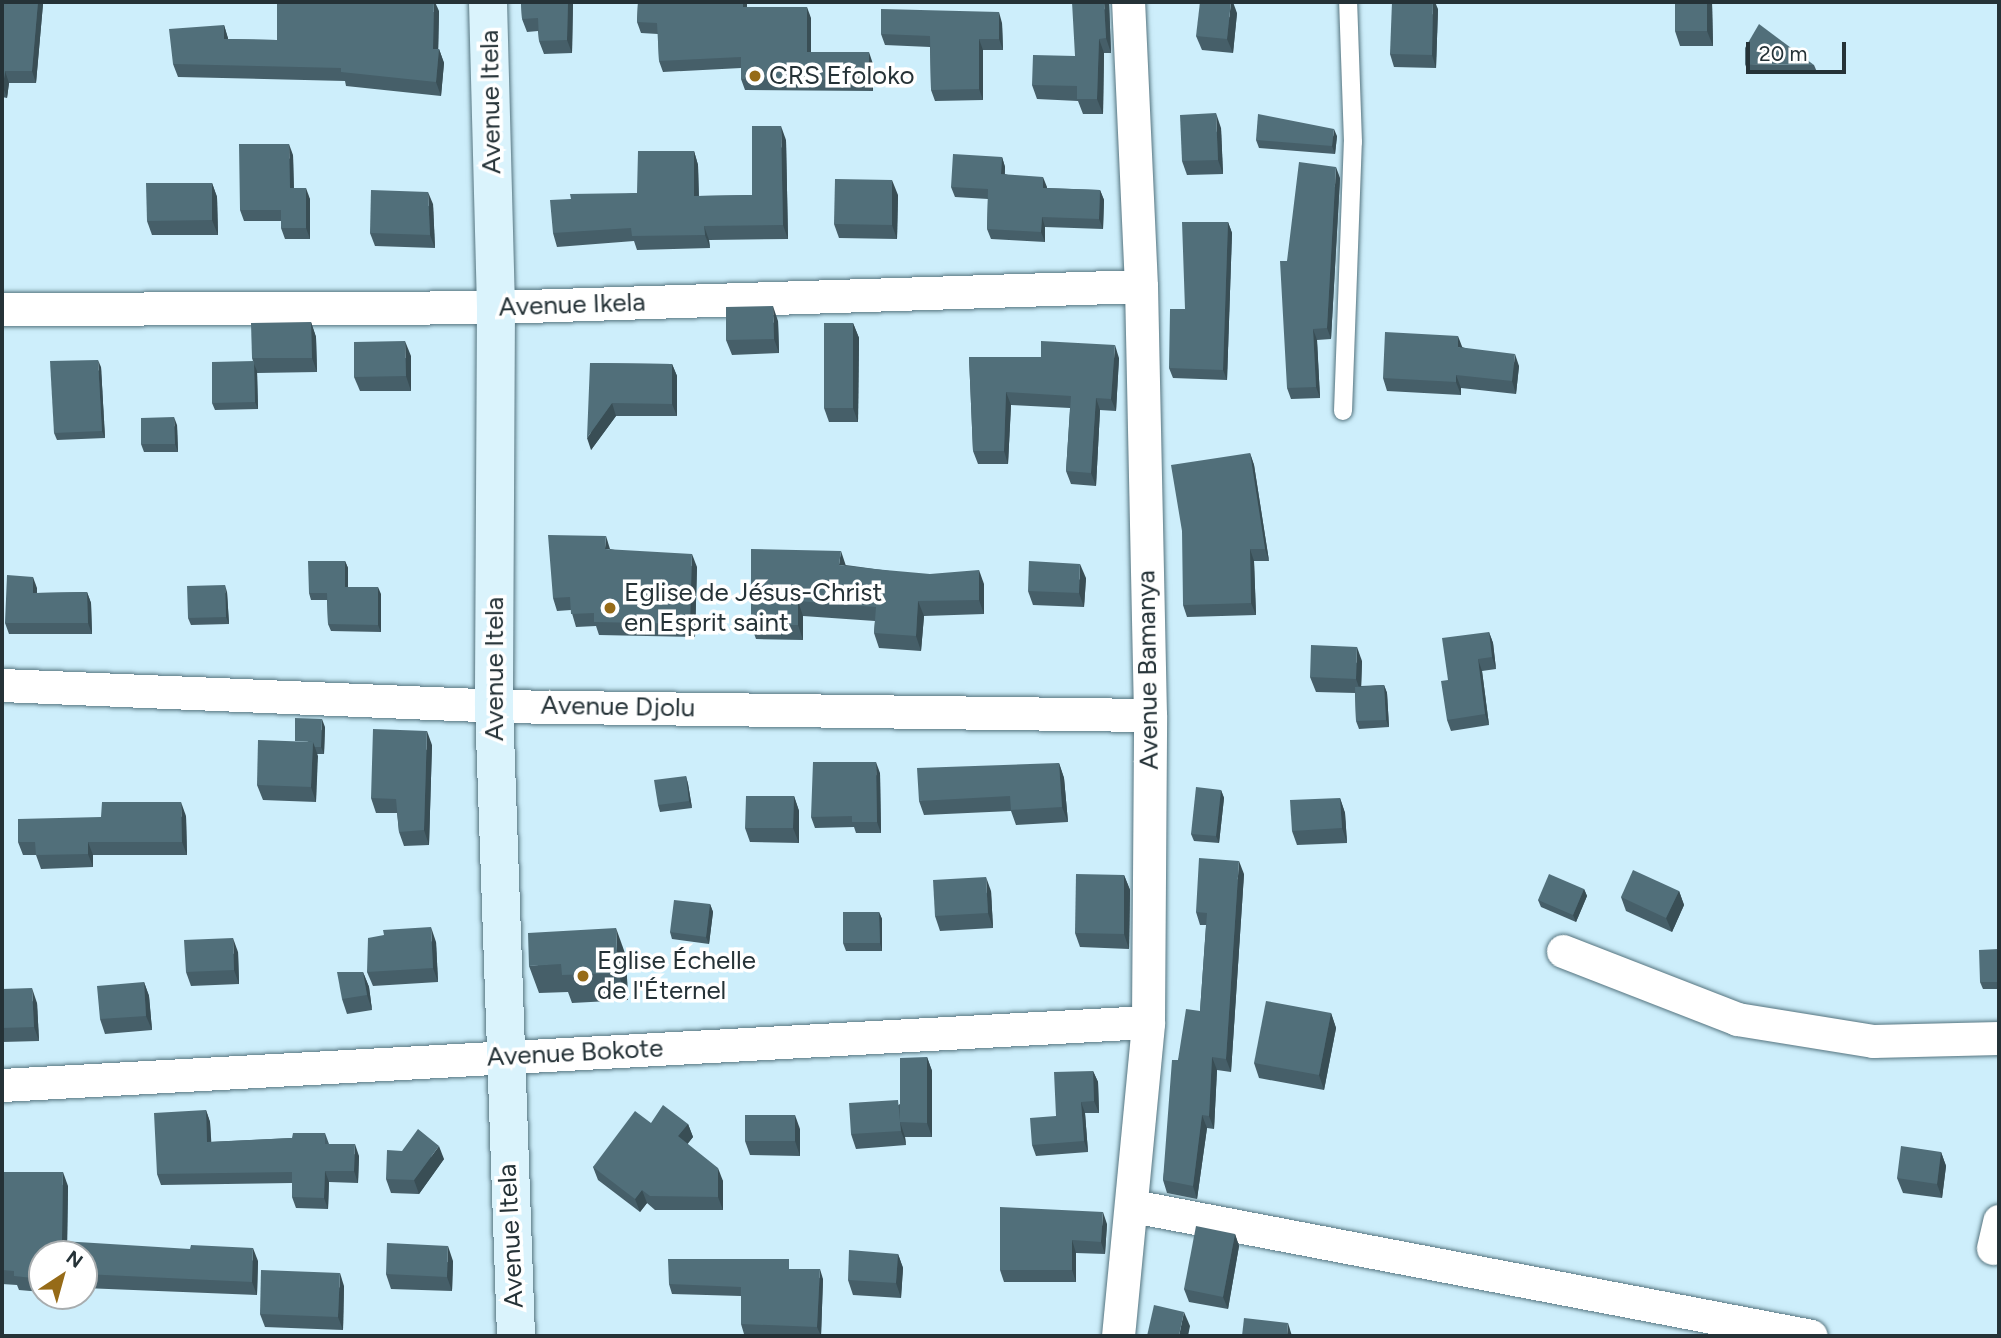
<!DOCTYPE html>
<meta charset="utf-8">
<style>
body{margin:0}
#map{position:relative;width:2001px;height:1338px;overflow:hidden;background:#cdeefb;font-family:Figtree,sans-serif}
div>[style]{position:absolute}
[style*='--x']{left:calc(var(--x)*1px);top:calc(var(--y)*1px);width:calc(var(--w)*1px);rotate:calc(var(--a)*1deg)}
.roads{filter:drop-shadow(0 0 2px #55747f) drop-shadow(0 0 2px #55747f)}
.lane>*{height:18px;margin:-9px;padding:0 9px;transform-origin:9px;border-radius:9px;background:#fff}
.street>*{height:33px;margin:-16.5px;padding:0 16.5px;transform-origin:16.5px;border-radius:16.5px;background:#fff}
.secondary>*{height:38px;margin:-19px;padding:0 19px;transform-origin:19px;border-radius:19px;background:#daf3fc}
.wall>*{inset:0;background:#465f69}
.shaded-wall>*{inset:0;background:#394e55}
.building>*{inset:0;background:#516f7a}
.dots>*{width:19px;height:19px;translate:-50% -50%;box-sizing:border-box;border:4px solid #fff;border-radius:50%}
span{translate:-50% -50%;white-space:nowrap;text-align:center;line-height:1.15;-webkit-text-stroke:7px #fff;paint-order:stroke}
.poi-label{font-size:26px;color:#253237}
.left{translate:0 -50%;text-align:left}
.street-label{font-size:26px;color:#253237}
.frame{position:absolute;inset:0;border:4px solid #253237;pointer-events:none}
.north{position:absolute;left:28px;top:1240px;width:70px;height:70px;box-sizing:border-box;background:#fff;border:2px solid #a8adaf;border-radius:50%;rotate:36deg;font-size:19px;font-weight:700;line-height:28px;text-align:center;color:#253237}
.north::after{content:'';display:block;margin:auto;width:24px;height:32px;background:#966b18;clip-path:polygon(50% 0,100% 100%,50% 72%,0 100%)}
.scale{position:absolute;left:1746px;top:42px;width:100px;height:32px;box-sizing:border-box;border:4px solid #253237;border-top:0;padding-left:9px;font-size:21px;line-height:24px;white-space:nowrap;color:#253237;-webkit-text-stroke:5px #fff;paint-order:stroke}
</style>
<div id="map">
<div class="roads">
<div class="lane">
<div style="--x:1343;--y:411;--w:269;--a:-87.9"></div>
<div style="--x:1353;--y:142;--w:140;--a:-92"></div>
</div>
<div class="street">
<div style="--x:2;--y:309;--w:494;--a:-0.2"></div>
<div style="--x:496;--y:307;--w:645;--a:-1.86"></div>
<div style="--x:2;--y:685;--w:492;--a:2.4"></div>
<div style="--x:494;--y:706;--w:656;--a:0.79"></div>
<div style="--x:1563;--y:951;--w:187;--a:21.3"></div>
<div style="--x:1737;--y:1019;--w:138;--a:9.2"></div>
<div style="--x:1873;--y:1041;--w:126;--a:-1.4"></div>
<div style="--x:2;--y:1085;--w:1148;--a:-3.15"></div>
<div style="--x:1133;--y:1206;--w:690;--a:10.85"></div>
<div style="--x:1993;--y:1248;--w:28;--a:-77"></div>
<div style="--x:1118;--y:1336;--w:315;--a:-84.5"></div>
<div style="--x:1148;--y:1022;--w:307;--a:-89.6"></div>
<div style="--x:1150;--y:715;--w:429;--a:-91.2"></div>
<div style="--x:1141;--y:286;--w:284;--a:-92.6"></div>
</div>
<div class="secondary">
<div style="--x:488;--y:2;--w:305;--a:88.5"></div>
<div style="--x:496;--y:307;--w:399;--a:90.3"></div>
<div style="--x:494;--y:706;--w:630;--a:88"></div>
</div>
</div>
<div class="wall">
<div style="clip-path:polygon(2px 2px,42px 2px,43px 4px,36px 83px,9px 83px,7px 98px,2px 97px)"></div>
<div style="clip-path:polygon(521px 2px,573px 2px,572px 53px,544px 54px,539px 41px,538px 31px,527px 32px,522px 19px)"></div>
<div style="clip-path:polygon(638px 2px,747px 2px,747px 7px,811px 18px,811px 52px,873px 64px,873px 91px,745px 90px,741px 79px,741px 68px,663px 72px,659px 61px,658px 34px,641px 33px,637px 22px)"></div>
<div style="clip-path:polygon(1109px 2px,1111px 53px,1104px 53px,1103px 114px,1083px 114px,1078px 101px,1037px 99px,1032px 85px,1075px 56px)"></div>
<div style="clip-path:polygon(1675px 2px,1712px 2px,1713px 46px,1680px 46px,1675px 31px)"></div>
<div style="clip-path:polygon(1438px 9px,1436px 68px,1394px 67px,1390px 54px)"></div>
<div style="clip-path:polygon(439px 11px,438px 49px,439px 49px,444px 63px,441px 96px,346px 86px,345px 81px,178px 77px,173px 64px,224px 25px,228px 39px,277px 40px)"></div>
<div style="clip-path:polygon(1237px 13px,1233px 53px,1202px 50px,1196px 36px)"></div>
<div style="clip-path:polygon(1002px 23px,1003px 50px,983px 50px,983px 100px,935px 101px,931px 90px,930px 47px,885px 45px,881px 34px)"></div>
<div style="clip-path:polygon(1745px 64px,1814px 65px,1817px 72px,1748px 72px)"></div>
<div style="clip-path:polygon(1221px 128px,1223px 174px,1187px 175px,1182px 161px)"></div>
<div style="clip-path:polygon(1337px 136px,1335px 154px,1259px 148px,1256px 140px)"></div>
<div style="clip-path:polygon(786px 140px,788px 239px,709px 240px,710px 248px,637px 250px,634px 241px,557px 247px,553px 233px,571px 199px,637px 193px,694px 151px,698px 165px,699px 196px,752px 195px)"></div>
<div style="clip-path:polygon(293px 155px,294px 188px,310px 199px,310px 239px,285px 239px,281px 228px,281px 221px,244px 221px,240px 210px)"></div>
<div style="clip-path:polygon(1002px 157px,1005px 167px,1005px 174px,1047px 188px,1100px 190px,1104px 200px,1103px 229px,1045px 227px,1045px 242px,991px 239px,987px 229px,988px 199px,955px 197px,951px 187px)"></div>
<div style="clip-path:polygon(1340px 178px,1331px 339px,1317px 340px,1320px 398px,1291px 399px,1287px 388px,1287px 261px)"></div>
<div style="clip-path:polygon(212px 183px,217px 197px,218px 235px,152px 235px,147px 221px)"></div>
<div style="clip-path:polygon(898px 195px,897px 239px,839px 238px,834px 224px)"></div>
<div style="clip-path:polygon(433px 204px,435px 248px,375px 246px,370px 233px)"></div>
<div style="clip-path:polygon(1228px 222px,1232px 233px,1227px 380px,1173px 378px,1169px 368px)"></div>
<div style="clip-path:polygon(778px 321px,779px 353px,732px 355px,726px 340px)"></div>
<div style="clip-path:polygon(311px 322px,316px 337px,317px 372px,257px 373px,257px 371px,258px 409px,215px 410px,212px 403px,253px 361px,252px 358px)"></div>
<div style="clip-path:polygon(853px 323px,859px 338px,858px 422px,829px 422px,824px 408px)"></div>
<div style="clip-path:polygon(1462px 347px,1519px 366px,1516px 394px,1461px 388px,1461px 395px,1387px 391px,1383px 378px)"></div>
<div style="clip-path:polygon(411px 356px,411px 391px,360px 391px,354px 377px)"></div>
<div style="clip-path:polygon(969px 357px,1119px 358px,1116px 411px,1100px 410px,1096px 486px,1071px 484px,1066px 471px,1070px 408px,1011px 405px,1008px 464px,978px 464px,973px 451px)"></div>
<div style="clip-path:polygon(590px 363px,672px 364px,677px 376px,677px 416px,616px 416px,591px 450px)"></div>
<div style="clip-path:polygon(101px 367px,105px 438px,57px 440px,54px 433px)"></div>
<div style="clip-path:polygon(177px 425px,178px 452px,144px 452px,141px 444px)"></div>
<div style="clip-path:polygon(1250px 453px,1254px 465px,1269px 561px,1254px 561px,1256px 615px,1187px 617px,1183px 605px)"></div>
<div style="clip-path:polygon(610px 549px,697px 567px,695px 637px,599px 635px,596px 626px,576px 627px,571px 610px,557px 611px,553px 598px)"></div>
<div style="clip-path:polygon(345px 561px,348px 568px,348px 587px,381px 594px,381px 632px,331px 631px,328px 624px,327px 600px,311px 600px,309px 593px)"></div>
<div style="clip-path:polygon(846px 565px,984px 584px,984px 614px,924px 616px,921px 651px,879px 648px,874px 633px,875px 621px,803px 616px,803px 640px,756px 639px,751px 625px)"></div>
<div style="clip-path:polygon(1086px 578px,1084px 607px,1033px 605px,1028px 591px)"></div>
<div style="clip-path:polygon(37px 588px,37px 593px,87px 592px,91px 603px,92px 634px,9px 634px,5px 623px)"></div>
<div style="clip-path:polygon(227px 592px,229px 624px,191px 625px,188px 618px)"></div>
<div style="clip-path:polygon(1489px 632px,1493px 643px,1496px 669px,1482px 671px,1489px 725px,1451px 731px,1447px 720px,1448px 680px)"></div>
<div style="clip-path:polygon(1362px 661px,1361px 686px,1384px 685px,1387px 693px,1389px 727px,1359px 729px,1356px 721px,1355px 693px,1316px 692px,1310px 677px)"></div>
<div style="clip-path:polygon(325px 727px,324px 754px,317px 754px,316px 802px,263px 800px,257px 785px)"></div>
<div style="clip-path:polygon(432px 745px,429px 845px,404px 846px,399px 832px,397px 813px,376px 813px,371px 798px)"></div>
<div style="clip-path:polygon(1059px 763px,1064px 778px,1068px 822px,1016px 825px,1011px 811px,924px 815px,919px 801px)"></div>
<div style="clip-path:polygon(880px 773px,881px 833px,856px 833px,854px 827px,815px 828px,811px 817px)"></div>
<div style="clip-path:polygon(686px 776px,688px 784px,692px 808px,660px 812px,658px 805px)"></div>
<div style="clip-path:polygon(1221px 790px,1224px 798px,1219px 843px,1194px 841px,1191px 834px)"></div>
<div style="clip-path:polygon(794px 796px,799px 811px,799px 843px,750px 842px,745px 828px)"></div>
<div style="clip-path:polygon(1340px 798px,1345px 813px,1347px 843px,1297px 845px,1292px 831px)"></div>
<div style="clip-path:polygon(186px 816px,187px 855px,93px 855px,93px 867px,41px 869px,36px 855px,23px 855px,18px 842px)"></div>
<div style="clip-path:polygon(1244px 874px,1231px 1072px,1217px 1070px,1214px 1129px,1207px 1128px,1197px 1199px,1167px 1193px,1163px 1180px,1178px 1060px,1200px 1011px,1206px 925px,1200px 925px,1196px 912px)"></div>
<div style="clip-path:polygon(1124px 875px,1130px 890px,1129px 949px,1080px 947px,1075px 933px)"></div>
<div style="clip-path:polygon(1584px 889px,1587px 896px,1576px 922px,1541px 907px,1538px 900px)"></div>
<div style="clip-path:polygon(991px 891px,993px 928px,940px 931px,935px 916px)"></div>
<div style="clip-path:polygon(1679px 891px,1684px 905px,1672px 932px,1626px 911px,1621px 897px)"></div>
<div style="clip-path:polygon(710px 904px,713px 912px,709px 944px,672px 939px,670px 932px)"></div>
<div style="clip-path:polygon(879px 912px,882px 919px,882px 951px,846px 951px,843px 943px)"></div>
<div style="clip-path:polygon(384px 935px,436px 942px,438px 982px,373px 986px,367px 972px)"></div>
<div style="clip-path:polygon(1999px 949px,1999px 989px,1983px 989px,1980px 982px)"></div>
<div style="clip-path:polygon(238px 952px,239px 984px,191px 986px,186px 972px)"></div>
<div style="clip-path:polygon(626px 956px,628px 1000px,572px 1003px,568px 992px,539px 993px,529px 966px)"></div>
<div style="clip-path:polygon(363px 972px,369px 987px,372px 1010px,347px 1014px,342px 999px)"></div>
<div style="clip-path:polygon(144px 982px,149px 996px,152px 1030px,105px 1034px,100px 1019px)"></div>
<div style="clip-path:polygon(2px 989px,37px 1003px,39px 1041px,2px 1042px)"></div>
<div style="clip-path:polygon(1331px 1013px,1336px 1028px,1324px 1090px,1259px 1078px,1254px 1063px)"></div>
<div style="clip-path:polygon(927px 1057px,932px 1071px,932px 1137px,905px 1137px,906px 1145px,856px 1149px,851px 1134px,900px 1104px)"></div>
<div style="clip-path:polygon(1093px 1071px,1098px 1082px,1099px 1113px,1085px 1113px,1088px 1152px,1036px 1156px,1032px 1145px)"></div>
<div style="clip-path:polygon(206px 1110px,210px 1122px,211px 1142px,292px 1138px,325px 1133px,329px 1144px,359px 1156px,358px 1183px,329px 1182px,328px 1209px,296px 1208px,292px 1197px,292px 1183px,161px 1185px,157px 1174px)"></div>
<div style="clip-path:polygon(651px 1123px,688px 1124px,693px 1137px,687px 1144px,723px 1181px,723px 1210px,655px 1210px,647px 1203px,640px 1212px,598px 1180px,593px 1167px)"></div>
<div style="clip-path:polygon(800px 1129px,800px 1156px,750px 1155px,745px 1141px)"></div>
<div style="clip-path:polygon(402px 1151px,444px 1159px,419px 1194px,391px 1193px,386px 1179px)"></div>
<div style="clip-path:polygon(1941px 1152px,1946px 1166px,1942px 1198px,1903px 1193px,1897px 1178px)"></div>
<div style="clip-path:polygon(2px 1172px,68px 1186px,67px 1242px,258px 1261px,257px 1295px,84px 1288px,84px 1254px,42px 1254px,42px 1292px,19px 1290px,17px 1285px,2px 1284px)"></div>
<div style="clip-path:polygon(1107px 1224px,1105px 1254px,1076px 1253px,1076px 1282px,1004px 1282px,1000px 1270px)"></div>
<div style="clip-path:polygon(1235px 1234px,1239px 1246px,1228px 1309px,1189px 1302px,1184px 1289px)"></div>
<div style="clip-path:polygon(898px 1254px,903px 1268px,901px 1298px,853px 1295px,848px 1280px)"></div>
<div style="clip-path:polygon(453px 1261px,452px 1291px,391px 1289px,386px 1274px)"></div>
<div style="clip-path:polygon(792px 1269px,823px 1279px,821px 1336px,744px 1334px,741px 1324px,741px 1296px,672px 1294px,669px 1284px)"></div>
<div style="clip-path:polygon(344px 1286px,343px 1330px,265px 1327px,260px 1314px)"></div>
</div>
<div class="shaded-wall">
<div style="clip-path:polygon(38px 2px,42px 2px,43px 4px,36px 83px,32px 71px)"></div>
<div style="clip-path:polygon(434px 2px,435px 2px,439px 11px,438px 62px,433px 49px)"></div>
<div style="clip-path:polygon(568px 2px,573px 2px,572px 53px,567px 40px)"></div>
<div style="clip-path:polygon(743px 2px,747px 2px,747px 18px,743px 7px)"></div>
<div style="clip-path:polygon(1104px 2px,1109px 2px,1111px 53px,1106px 38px)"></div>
<div style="clip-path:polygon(1231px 2px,1233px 2px,1237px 13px,1233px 53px,1227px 39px)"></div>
<div style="clip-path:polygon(1433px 2px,1435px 2px,1438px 9px,1436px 68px,1432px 55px)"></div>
<div style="clip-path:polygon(1707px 2px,1712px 2px,1713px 46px,1707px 31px)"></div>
<div style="clip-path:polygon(807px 7px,811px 18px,811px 63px,807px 52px)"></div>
<div style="clip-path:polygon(999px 12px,1002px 23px,1003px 50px,999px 39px)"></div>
<div style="clip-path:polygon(224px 25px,228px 38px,228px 53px,224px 39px)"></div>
<div style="clip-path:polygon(979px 39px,983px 50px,983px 100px,979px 89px)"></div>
<div style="clip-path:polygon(1099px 39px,1104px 53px,1103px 114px,1097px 99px)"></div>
<div style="clip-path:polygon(439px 49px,444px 63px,441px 96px,436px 82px)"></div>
<div style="clip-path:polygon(869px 52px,873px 64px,873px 91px,869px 80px)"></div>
<div style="clip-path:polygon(5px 71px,9px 83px,7px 98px,3px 87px)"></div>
<div style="clip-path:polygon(1216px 113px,1221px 128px,1223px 174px,1218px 160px)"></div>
<div style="clip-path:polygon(781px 126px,786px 140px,788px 239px,783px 225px)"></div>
<div style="clip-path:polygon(1334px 129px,1337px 136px,1335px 154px,1332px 146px)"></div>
<div style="clip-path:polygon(289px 144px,293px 155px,294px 200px,290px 188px)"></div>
<div style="clip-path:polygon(694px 151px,698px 165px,699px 210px,694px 196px)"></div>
<div style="clip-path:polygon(1002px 157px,1005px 167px,1004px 184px,1001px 174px)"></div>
<div style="clip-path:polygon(1336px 167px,1340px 178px,1331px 339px,1327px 328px)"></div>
<div style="clip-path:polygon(1043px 177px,1047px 187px,1046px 198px,1043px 188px)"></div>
<div style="clip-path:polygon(892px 180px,898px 195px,897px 239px,892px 225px)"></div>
<div style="clip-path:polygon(212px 183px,217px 197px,218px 235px,212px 220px)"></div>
<div style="clip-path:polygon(306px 188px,310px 199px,310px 239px,306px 228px)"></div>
<div style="clip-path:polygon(1100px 190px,1104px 200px,1103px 229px,1099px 219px)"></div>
<div style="clip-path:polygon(428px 192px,433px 204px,435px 248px,430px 235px)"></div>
<div style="clip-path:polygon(1042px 217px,1045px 227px,1045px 242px,1041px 232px)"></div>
<div style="clip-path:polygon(1228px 222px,1232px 233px,1227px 380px,1223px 370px)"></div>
<div style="clip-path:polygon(704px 226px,709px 240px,710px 248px,705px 235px)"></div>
<div style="clip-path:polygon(773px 306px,778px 321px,779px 353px,774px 339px)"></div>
<div style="clip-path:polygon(311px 322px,316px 337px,317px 372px,312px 358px)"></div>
<div style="clip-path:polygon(853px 323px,859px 338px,858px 422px,853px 408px)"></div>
<div style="clip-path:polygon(1313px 329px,1317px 340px,1320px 398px,1316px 387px)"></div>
<div style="clip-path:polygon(1458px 336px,1463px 349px,1458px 347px)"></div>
<div style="clip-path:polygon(405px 341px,411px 356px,411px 391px,406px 376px)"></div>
<div style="clip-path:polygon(1115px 345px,1119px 358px,1116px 411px,1111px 399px)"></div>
<div style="clip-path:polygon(1515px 354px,1519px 366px,1516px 394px,1512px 381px)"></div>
<div style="clip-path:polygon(98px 360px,101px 367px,105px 438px,102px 431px)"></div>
<div style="clip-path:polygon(254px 364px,257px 371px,258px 409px,255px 402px)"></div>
<div style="clip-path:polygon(672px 364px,677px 376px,677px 416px,672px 404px)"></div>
<div style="clip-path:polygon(1456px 375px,1461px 388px,1461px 395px,1456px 382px)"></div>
<div style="clip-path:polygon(1006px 392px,1011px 405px,1008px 464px,1004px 451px)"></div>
<div style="clip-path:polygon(1096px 398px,1100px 410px,1096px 486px,1091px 473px)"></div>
<div style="clip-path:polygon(612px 403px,616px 416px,591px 450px,587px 438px)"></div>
<div style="clip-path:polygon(174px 417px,177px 425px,178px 452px,175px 444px)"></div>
<div style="clip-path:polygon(1250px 453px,1254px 465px,1269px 561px,1265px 549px)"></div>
<div style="clip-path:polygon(606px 536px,610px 549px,605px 549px)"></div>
<div style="clip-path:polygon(1250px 549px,1254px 561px,1256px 615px,1251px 603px)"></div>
<div style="clip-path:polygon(841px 551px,846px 566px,839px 565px)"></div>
<div style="clip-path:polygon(692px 554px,697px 567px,695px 637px,690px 624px)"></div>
<div style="clip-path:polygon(345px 561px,348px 568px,348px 594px,345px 587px)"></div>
<div style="clip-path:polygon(1080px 564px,1086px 578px,1084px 607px,1079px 593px)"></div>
<div style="clip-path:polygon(979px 570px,984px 584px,984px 614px,979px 600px)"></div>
<div style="clip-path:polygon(33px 577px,37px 588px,37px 604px,33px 593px)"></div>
<div style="clip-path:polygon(225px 585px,227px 592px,229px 624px,226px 617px)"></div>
<div style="clip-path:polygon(378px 587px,381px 594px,381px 632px,378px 625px)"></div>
<div style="clip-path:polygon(87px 592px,91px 603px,92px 634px,88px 623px)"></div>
<div style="clip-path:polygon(798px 601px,803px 616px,803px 640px,798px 625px)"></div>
<div style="clip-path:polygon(918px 601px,924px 616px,921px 651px,916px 636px)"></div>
<div style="clip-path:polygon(1489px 632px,1493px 643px,1496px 669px,1492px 657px)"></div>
<div style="clip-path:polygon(1357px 647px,1362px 661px,1361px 693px,1356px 679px)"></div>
<div style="clip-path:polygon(1478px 659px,1482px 671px,1489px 725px,1485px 714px)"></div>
<div style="clip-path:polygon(1384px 685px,1387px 693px,1389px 727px,1386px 720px)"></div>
<div style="clip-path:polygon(322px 719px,325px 727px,324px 754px,321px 747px)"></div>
<div style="clip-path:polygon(427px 731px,432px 745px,429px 845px,424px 830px)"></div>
<div style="clip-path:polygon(313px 742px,318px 756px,316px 802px,311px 787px)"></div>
<div style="clip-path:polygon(876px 762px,880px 773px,881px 833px,877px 822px)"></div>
<div style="clip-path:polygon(1059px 763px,1064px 778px,1068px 822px,1062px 807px)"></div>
<div style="clip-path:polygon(686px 776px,688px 784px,692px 808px,689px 801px)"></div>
<div style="clip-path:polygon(1221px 790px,1224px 798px,1219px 843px,1216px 836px)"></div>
<div style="clip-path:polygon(794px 796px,799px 811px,799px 843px,793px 828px)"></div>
<div style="clip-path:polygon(1340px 798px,1345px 813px,1347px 843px,1342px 828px)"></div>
<div style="clip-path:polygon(181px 802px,186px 816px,187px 855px,182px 842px)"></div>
<div style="clip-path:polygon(88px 842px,93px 855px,93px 867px,88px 854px)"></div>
<div style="clip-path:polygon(1239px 861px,1244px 874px,1231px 1072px,1226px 1059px)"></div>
<div style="clip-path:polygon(1124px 875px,1130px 890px,1129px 949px,1124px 934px)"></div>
<div style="clip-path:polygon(986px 877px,991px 891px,993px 928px,988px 913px)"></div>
<div style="clip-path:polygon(1584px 889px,1587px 896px,1576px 922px,1573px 915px)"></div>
<div style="clip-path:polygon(1679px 891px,1684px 905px,1672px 932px,1666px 918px)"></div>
<div style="clip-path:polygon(710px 904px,713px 912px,709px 944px,706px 937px)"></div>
<div style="clip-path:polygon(879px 912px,882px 919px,882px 951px,880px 943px)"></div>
<div style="clip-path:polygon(431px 927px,436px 942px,438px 982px,433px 968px)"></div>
<div style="clip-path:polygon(616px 928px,626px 956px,628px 1000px,618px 973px)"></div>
<div style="clip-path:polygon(233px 938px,238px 952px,239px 984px,234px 970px)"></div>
<div style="clip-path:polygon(363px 972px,369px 987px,372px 1010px,367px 995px)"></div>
<div style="clip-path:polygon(144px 982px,149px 996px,152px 1030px,146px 1016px)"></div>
<div style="clip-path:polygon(32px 988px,37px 1003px,39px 1041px,34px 1027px)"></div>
<div style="clip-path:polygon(1331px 1013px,1336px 1028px,1324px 1090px,1319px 1075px)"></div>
<div style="clip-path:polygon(927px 1057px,932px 1071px,932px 1137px,927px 1123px)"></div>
<div style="clip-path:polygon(1212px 1057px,1217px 1070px,1214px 1129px,1209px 1116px)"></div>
<div style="clip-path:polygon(1093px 1071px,1098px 1082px,1099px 1113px,1094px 1101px)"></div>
<div style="clip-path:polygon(1081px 1102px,1085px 1113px,1088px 1152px,1084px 1141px)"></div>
<div style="clip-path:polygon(206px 1110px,210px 1122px,212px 1153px,207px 1142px)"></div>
<div style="clip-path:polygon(795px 1115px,800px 1129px,800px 1156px,795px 1141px)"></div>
<div style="clip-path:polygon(1202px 1115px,1207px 1128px,1197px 1199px,1193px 1186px)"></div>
<div style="clip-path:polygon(900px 1122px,905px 1137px,906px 1145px,901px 1131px)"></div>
<div style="clip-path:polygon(688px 1124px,693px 1137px,683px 1150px,678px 1136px)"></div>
<div style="clip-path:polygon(355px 1144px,359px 1156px,358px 1183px,354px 1171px)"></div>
<div style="clip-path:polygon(439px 1146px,444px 1159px,419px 1194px,414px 1180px)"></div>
<div style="clip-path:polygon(1941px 1152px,1946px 1166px,1942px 1198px,1937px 1184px)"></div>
<div style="clip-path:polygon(718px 1168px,723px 1181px,723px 1210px,718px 1197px)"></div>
<div style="clip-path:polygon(325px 1171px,329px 1182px,328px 1209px,324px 1198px)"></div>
<div style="clip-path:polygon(63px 1172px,68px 1186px,67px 1254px,62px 1241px)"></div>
<div style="clip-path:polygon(642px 1190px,647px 1203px,640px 1212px,635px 1199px)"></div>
<div style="clip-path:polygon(1103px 1212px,1107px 1224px,1105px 1254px,1101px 1242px)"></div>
<div style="clip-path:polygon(1235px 1234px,1239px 1246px,1228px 1309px,1223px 1297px)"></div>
<div style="clip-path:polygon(1072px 1240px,1076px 1253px,1076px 1282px,1072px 1270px)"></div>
<div style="clip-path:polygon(448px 1246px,453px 1261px,452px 1291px,447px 1277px)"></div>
<div style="clip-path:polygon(253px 1248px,258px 1261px,257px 1295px,252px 1282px)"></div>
<div style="clip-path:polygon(898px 1254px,903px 1268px,901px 1298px,896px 1283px)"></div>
<div style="clip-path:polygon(820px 1269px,823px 1279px,821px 1336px,817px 1327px)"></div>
<div style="clip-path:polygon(340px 1273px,344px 1286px,343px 1330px,338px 1317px)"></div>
<div style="clip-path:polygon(1184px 1312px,1190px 1326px,1188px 1336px,1179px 1336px)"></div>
<div style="clip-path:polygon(1288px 1323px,1292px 1336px,1287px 1336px)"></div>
</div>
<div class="building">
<div style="clip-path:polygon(2px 2px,38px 2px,32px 71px,5px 71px,3px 87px,2px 87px)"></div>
<div style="clip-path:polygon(277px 2px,434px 2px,433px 49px,439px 49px,436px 82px,341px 72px,341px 68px,173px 64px,169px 29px,224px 25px,224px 39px,277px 40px)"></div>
<div style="clip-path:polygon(521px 2px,568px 2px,567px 40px,539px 41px,538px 18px,522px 19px)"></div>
<div style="clip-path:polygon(638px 2px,743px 2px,743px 7px,807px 7px,807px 52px,869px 52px,869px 80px,741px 79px,741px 57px,659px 61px,657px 23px,637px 22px)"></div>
<div style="clip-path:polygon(1072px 2px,1104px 2px,1106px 38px,1099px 39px,1097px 99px,1077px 99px,1077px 86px,1032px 85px,1033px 55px,1075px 56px)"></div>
<div style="clip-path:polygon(1200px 2px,1231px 2px,1227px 39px,1196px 36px)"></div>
<div style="clip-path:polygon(1392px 2px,1433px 2px,1432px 55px,1390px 54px)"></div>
<div style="clip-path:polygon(1675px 2px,1707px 2px,1707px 31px,1675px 31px)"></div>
<div style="clip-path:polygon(881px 9px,999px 12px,999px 39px,979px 39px,979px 89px,931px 90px,930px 36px,881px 34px)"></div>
<div style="clip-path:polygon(1759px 24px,1814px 65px,1745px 64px,1745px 48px)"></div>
<div style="clip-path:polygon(1216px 113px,1218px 160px,1182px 161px,1180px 115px)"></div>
<div style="clip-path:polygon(1258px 114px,1334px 129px,1332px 146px,1256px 140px)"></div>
<div style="clip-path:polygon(752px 126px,781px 126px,783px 225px,704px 226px,705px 235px,632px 236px,631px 228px,553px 233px,550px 200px,571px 199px,570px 194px,637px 193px,638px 151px,694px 151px,694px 196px,752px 195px)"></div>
<div style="clip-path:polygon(239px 144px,289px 144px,290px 188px,306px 188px,306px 228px,281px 228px,281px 210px,240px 210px)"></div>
<div style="clip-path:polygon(953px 154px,1002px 157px,1001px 174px,1043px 177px,1043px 188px,1100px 190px,1099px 219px,1042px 217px,1041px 232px,987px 229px,988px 189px,951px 187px)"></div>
<div style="clip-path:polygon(1299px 162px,1336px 167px,1327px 328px,1313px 329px,1316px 387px,1287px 388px,1280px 261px,1287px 261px)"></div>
<div style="clip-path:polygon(835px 179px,892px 180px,892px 225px,834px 224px)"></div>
<div style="clip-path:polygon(146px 183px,212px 183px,212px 220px,147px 221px)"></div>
<div style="clip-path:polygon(371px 190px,428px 192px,430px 235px,370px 233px)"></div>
<div style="clip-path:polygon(1182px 222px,1228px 222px,1223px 370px,1169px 368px,1170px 309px,1185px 309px)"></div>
<div style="clip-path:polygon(773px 306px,774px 339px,726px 340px,726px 307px)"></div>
<div style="clip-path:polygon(311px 322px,312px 358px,252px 358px,251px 323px)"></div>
<div style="clip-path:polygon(824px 323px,853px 323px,853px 408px,824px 408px)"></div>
<div style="clip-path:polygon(1385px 332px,1458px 336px,1458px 347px,1515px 354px,1512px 381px,1456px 375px,1456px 382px,1383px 378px)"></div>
<div style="clip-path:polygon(405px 341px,406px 376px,354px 377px,354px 342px)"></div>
<div style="clip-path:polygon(1041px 341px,1115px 345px,1111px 399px,1096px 398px,1091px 473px,1066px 471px,1071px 396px,1006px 392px,1004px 451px,973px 451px,969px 357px,1041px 357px)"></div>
<div style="clip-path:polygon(98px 360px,102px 431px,54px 433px,50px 361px)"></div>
<div style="clip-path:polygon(254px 361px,255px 402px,212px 403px,212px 362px)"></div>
<div style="clip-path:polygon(590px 363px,672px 364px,672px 404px,612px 403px,587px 438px)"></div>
<div style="clip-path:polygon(174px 417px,175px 444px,141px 444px,141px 418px)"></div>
<div style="clip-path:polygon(1250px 453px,1265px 549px,1250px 549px,1251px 603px,1183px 605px,1182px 531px,1171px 465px)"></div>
<div style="clip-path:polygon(548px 535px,606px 536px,605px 549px,692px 554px,690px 624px,594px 622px,594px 613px,571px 614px,570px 597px,553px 598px)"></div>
<div style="clip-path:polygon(751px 549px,841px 551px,839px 565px,874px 569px,930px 574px,979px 570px,979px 600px,918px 601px,916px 636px,874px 633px,876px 607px,798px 601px,798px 625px,751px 625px)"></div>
<div style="clip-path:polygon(308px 561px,345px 561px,345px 587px,378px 587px,378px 625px,328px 624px,327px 593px,309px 593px)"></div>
<div style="clip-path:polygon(1029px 561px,1080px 564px,1079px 593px,1028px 591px)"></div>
<div style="clip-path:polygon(7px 575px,33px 577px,33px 593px,87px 592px,88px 623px,5px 623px)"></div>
<div style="clip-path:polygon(225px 585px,226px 617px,188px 618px,187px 586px)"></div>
<div style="clip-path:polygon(1489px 632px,1492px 657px,1478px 659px,1485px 714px,1447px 720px,1441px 681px,1448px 680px,1442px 638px)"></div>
<div style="clip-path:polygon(1311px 645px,1357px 647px,1356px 679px,1310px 677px)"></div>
<div style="clip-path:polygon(1384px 685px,1386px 720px,1356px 721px,1355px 687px)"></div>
<div style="clip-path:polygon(295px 718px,322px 719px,321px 747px,315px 747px,313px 742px,295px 741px)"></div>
<div style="clip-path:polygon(373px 729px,427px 731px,424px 830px,399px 832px,396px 799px,371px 798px)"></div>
<div style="clip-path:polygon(258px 740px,313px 742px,311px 787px,257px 785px)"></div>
<div style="clip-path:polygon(813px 762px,876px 762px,877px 822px,852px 822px,852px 816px,811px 817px)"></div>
<div style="clip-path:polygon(1059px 763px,1062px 807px,1011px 810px,1010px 796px,919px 801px,917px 768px)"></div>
<div style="clip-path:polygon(686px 776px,689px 801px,658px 805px,654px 780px)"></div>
<div style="clip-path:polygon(1196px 787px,1221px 790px,1216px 836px,1191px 834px)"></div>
<div style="clip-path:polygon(746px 796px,794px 796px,793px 828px,745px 828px)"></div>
<div style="clip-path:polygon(1340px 798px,1342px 828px,1292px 831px,1290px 800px)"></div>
<div style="clip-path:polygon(102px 802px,181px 802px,182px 842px,88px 842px,88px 854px,36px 855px,35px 842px,18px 842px,18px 819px,101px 817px)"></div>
<div style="clip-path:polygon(1199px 858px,1239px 861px,1226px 1059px,1212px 1057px,1209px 1116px,1202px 1115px,1193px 1186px,1163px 1180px,1172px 1060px,1178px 1060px,1186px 1009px,1200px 1011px,1207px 913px,1196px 912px)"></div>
<div style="clip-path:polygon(1633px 870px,1679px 891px,1666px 918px,1621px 897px)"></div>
<div style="clip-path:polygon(1076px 874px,1124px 875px,1124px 934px,1075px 933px)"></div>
<div style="clip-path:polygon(1549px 874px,1584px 889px,1573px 915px,1538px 900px)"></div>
<div style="clip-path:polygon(986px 877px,988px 913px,935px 916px,933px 880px)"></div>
<div style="clip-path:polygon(674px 900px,710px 904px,706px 937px,670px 932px)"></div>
<div style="clip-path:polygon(843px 912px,879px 912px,880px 943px,843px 943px)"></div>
<div style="clip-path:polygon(431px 927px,433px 968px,367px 972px,368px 938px,384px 935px,383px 930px)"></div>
<div style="clip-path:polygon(616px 928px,618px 973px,562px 975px,561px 964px,529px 966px,528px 933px)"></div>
<div style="clip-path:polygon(233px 938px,234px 970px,186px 972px,184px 940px)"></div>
<div style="clip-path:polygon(1999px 949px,1999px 982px,1980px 982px,1979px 950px)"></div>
<div style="clip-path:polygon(337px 972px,363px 972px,367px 995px,342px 999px)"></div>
<div style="clip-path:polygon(144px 982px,146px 1016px,100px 1019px,97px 986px)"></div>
<div style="clip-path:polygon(32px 988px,34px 1027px,2px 1028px,2px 989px)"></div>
<div style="clip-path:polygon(1266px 1001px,1331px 1013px,1319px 1075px,1254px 1063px)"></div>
<div style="clip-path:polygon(927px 1057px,927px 1123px,900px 1122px,901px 1131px,851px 1134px,849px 1103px,898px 1100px,900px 1121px,900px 1058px)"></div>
<div style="clip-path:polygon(1093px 1071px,1094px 1101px,1081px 1102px,1084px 1141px,1032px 1145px,1030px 1118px,1056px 1116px,1054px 1072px)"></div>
<div style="clip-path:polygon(663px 1105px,688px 1124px,678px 1136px,718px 1168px,718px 1197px,650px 1196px,642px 1190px,635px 1199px,593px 1167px,635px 1111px,651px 1123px)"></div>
<div style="clip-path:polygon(206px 1110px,207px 1142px,292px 1138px,293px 1133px,325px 1133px,325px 1144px,355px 1144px,354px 1171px,325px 1171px,324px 1198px,292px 1197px,292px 1172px,157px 1174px,154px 1113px)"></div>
<div style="clip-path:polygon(745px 1115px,795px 1115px,795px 1141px,745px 1141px)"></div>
<div style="clip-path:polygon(418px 1129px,439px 1146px,414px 1180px,386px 1179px,387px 1150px,402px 1151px)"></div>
<div style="clip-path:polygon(1901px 1146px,1941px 1152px,1937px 1184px,1897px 1178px)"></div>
<div style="clip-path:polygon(2px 1172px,63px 1172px,62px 1241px,190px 1249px,191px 1245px,253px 1248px,252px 1282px,84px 1274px,84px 1254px,42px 1254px,42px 1279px,14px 1276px,14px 1271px,2px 1270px)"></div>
<div style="clip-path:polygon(1000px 1207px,1103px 1212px,1101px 1242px,1072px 1240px,1072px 1270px,1000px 1270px)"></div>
<div style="clip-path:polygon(1196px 1226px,1235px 1234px,1223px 1297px,1184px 1289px)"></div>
<div style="clip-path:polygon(387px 1243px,448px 1246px,447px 1277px,386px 1274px)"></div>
<div style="clip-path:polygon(849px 1250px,898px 1254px,896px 1283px,848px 1280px)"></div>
<div style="clip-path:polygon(668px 1259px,789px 1259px,789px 1269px,820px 1269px,817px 1327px,741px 1324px,741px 1287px,669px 1284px)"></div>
<div style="clip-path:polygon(261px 1270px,340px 1273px,338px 1317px,260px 1314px)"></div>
<div style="clip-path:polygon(1154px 1305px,1184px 1312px,1179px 1336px,1147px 1336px)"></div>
<div style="clip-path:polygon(1244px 1318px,1288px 1323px,1287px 1336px,1242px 1336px)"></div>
</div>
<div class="dots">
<div style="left:755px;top:76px;background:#966b18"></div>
<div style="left:610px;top:608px;background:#966b18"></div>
<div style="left:583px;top:976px;background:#966b18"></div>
</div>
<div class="poi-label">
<span class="left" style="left:769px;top:76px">CRS Efoloko</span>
<span class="left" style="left:624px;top:608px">Eglise de Jésus-Christ<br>en Esprit saint</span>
<span class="left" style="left:597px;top:976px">Eglise Échelle<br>de l'Éternel</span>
</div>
<div class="street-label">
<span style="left:491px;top:102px;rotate:-91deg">Avenue Itela</span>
<span style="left:572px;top:305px;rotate:-2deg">Avenue Ikela</span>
<span style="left:495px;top:669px;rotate:-90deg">Avenue Itela</span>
<span style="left:1148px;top:670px;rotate:-91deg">Avenue Bamanya</span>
<span style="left:618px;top:707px;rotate:1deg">Avenue Djolu</span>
<span style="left:575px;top:1053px;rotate:-3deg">Avenue Bokote</span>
<span style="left:511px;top:1236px;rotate:-93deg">Avenue Itela</span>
</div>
<div class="frame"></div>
<div class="north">N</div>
<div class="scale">20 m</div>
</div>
